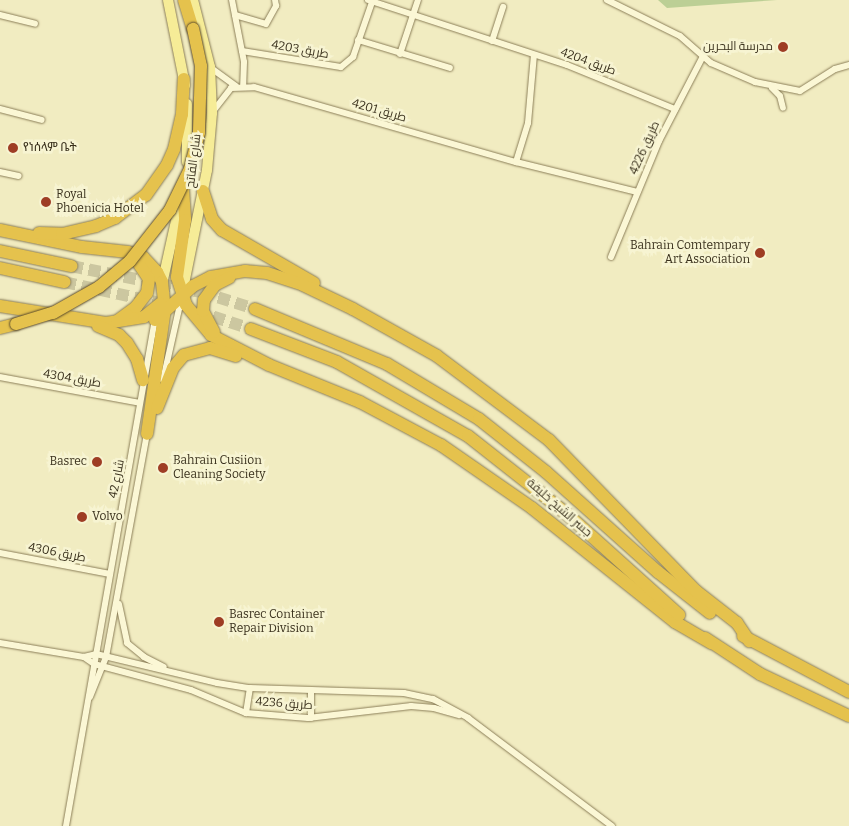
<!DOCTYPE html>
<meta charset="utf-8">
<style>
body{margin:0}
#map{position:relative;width:849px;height:826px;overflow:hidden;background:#f1ecc1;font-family:Bitter,Cairo,"Noto Sans Ethiopic",serif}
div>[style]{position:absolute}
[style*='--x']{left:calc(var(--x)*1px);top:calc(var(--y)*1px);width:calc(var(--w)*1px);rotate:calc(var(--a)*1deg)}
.green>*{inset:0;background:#bccf95}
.motorway-tunnel>*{height:12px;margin-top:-6px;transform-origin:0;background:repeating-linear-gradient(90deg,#ccc7a0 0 12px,transparent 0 18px)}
.roads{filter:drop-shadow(0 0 1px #8b7e58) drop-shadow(0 0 1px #8b7e58)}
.minor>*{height:6px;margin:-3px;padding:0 3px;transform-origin:3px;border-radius:3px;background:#fbf7d5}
.primary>*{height:10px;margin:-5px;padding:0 5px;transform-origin:5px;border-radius:5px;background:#f6ec97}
.motorway>*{height:12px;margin:-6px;padding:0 6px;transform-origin:6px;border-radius:6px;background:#e5c24d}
.bridges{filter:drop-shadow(0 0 1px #594a2c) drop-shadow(0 0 1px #594a2c)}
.motorway-bridge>*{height:12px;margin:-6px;padding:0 6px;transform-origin:6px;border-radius:6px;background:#e5c24d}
.dots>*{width:14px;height:14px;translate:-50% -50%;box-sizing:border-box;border:2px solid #f7f4d2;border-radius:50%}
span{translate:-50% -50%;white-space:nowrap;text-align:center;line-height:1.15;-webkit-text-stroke:5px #f7f4d2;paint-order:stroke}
.poi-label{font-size:12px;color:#3a311d}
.right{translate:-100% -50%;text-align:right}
.left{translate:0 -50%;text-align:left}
.street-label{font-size:12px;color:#3a311d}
</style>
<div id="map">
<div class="green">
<div style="clip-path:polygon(658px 0,777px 0,667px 8px)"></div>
</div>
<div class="motorway-tunnel">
<div style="--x:71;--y:266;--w:133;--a:11.3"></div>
<div style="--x:201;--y:292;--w:57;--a:17.5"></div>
<div style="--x:64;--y:282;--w:107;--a:12.4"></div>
<div style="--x:196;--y:311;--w:58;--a:18.1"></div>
</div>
<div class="roads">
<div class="minor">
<div style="--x:232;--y:0;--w:63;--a:79"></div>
<div style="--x:244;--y:62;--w:23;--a:92"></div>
<div style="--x:368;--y:0;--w:209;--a:18.1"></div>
<div style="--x:567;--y:65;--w:117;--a:22.2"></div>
<div style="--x:607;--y:0;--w:81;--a:26.3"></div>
<div style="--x:680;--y:36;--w:41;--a:41.1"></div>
<div style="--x:711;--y:63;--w:48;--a:23.4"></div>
<div style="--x:755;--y:82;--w:46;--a:11.3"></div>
<div style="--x:800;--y:91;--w:41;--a:-32.2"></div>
<div style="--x:835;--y:69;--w:15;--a:-16"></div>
<div style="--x:0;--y:15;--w:36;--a:14"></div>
<div style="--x:235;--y:15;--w:32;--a:16"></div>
<div style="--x:266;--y:24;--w:21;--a:-61"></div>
<div style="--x:276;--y:6;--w:6;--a:-99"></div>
<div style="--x:358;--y:40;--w:96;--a:16.9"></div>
<div style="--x:492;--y:41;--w:36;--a:-72"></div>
<div style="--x:242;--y:51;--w:100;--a:9.2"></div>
<div style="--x:341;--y:67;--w:16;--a:-40"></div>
<div style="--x:353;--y:57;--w:58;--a:-70.9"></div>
<div style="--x:400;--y:54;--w:57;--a:-71.6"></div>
<div style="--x:211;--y:68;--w:31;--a:36"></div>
<div style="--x:772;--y:88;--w:11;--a:45"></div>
<div style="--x:780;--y:96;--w:12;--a:76"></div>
<div style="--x:0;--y:109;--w:43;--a:14.7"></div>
<div style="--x:214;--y:110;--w:28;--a:-52"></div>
<div style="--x:231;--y:88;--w:23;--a:-2"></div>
<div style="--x:254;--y:87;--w:273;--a:16"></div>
<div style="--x:516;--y:162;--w:125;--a:13.9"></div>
<div style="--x:516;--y:162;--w:41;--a:-72.9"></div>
<div style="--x:528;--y:123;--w:68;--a:-85"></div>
<div style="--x:0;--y:172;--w:19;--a:12"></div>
<div style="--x:611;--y:257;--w:126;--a:-67.5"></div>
<div style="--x:659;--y:141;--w:96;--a:-62.6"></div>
<div style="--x:0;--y:377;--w:142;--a:10.5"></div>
<div style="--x:163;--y:380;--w:82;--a:-77.3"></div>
<div style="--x:0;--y:553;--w:112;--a:10.8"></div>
<div style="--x:119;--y:604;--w:40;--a:78"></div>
<div style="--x:127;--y:643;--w:22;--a:39"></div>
<div style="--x:144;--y:657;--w:22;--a:27"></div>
<div style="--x:0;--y:643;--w:85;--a:9.5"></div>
<div style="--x:84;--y:657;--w:12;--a:-14"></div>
<div style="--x:96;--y:654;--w:124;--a:13.5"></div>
<div style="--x:217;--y:683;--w:33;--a:9"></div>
<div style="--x:250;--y:688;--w:154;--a:1.9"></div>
<div style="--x:404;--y:693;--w:30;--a:12"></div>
<div style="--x:433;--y:699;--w:40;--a:28"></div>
<div style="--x:468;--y:718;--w:180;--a:36.9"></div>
<div style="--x:84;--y:657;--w:12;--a:35"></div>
<div style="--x:94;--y:664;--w:100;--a:15"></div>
<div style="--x:191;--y:690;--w:60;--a:22.7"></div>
<div style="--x:246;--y:713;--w:62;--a:4.6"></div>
<div style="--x:308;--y:718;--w:104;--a:-6.6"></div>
<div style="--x:411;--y:706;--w:23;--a:5"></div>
<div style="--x:434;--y:708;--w:26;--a:16"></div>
<div style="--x:311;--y:690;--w:28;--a:90"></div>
<div style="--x:90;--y:697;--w:43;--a:-68.2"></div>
<div style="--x:106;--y:657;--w:228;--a:-79.6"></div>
<div style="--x:246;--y:713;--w:25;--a:-81"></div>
<div style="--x:66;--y:826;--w:515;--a:-80.04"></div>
</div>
<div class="primary">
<div style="--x:168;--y:0;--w:87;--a:78.7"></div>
<div style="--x:187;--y:162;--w:58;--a:-90"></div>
<div style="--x:162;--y:284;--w:88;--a:-77.5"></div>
<div style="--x:182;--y:294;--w:126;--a:-78.6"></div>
<div style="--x:207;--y:170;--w:57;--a:-85"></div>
<div style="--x:212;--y:113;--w:46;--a:-92.5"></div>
<div style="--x:210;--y:67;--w:69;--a:-104.2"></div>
</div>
<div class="motorway">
<div style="--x:184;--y:0;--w:30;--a:73"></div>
<div style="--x:183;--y:189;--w:31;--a:86"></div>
<div style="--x:185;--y:220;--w:58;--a:98"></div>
<div style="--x:177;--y:277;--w:29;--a:72"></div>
<div style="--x:186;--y:305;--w:39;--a:50"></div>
<div style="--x:211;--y:335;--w:65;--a:27.3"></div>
<div style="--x:269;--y:365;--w:98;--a:22.1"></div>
<div style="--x:360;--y:402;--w:92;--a:28"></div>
<div style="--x:441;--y:445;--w:111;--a:34.7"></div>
<div style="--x:532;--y:508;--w:183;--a:38.6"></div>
<div style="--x:675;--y:622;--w:42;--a:30.3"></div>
<div style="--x:203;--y:191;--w:29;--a:72"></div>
<div style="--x:212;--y:219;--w:15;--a:48"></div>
<div style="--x:222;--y:230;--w:106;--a:29.9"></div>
<div style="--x:0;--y:230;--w:84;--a:11.7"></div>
<div style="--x:82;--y:247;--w:46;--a:6.2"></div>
<div style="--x:128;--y:252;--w:16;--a:18"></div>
<div style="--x:143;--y:257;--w:21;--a:47"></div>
<div style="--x:157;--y:272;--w:11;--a:63"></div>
<div style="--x:162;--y:282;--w:27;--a:84"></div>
<div style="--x:165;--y:309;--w:126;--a:98.2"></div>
<div style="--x:39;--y:233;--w:23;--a:2"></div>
<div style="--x:62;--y:234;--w:35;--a:-13"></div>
<div style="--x:96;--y:226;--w:21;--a:-23"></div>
<div style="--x:115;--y:218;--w:39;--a:-37"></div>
<div style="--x:146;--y:195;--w:37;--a:-55"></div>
<div style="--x:167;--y:165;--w:17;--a:-66"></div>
<div style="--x:174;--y:149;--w:36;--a:-77"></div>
<div style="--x:182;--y:114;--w:35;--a:-87"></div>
<div style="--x:0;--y:251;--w:73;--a:11.9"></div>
<div style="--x:0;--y:268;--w:66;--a:12.3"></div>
<div style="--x:0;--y:306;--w:107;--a:9.1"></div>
<div style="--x:106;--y:323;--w:38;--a:-9"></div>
<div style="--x:144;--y:317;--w:21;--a:-39"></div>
<div style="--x:255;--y:309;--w:143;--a:22.6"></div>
<div style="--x:387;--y:364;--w:107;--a:30.9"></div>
<div style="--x:479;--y:419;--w:85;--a:38.3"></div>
<div style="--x:546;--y:472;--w:150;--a:41.8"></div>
<div style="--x:658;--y:572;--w:66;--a:38.3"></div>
<div style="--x:155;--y:320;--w:51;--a:-41.8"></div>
<div style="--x:193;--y:286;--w:20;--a:-27"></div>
<div style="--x:211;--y:277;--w:35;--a:-10"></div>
<div style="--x:245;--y:271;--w:22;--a:5"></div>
<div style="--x:267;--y:273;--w:38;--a:18"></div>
<div style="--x:303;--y:285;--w:55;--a:25.6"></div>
<div style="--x:353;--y:309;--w:96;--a:29.2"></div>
<div style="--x:437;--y:356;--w:140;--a:36.9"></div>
<div style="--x:549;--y:440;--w:211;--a:45.8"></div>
<div style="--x:696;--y:591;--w:52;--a:38"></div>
<div style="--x:737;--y:623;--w:22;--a:56"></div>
<div style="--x:117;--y:321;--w:24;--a:-36"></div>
<div style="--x:136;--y:307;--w:18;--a:-52"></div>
<div style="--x:147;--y:293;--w:14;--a:-82"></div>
<div style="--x:149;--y:279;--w:22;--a:-124"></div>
<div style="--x:98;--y:326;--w:23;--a:23"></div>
<div style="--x:119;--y:335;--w:11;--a:45"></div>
<div style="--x:127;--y:343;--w:19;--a:58"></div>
<div style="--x:137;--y:359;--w:22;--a:74"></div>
<div style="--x:0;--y:328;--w:16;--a:-14"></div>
<div style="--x:251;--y:329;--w:92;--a:21"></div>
<div style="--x:337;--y:362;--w:150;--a:29.5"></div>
<div style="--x:468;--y:436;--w:126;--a:38.2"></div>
<div style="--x:567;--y:514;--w:151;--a:42"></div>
<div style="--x:214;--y:332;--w:24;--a:-118"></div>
<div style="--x:203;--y:311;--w:11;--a:-85"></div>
<div style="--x:204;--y:300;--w:19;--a:-54"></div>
<div style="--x:215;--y:285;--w:16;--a:-27"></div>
<div style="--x:157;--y:408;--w:43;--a:-68.2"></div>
<div style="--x:173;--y:368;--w:17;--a:-50"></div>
<div style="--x:184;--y:355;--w:27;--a:-15"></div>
<div style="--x:210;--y:348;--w:27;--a:17"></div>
<div style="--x:743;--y:636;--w:120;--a:27.8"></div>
<div style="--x:705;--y:638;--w:66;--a:33.2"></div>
<div style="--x:760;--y:674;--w:98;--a:25.3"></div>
</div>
</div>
<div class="bridges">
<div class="motorway-bridge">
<div style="--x:16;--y:324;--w:39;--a:-17"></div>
<div style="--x:53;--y:313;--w:53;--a:-29.5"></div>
<div style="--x:99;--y:287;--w:40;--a:-40"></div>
<div style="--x:130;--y:261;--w:65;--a:-51.9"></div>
<div style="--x:170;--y:210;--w:46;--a:-64"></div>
<div style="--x:190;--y:169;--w:38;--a:-76"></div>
<div style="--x:199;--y:132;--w:66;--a:-88.3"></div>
<div style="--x:201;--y:66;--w:38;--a:-102"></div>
</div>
</div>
<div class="dots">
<div style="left:783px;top:47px;background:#9e3d24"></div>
<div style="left:13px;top:148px;background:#9e3d24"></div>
<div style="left:46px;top:202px;background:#9e3d24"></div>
<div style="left:760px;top:253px;background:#9e3d24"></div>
<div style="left:97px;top:462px;background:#9e3d24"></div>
<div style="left:163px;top:468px;background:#9e3d24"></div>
<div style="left:82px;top:517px;background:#9e3d24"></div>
<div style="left:219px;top:622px;background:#9e3d24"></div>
</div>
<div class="poi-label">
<span class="right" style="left:773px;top:47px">مدرسة البحرين</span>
<span class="left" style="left:23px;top:148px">የነሰላም ቤት</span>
<span class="left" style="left:56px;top:202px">Royal<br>Phoenicia Hotel</span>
<span class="right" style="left:750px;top:253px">Bahrain Comtempary<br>Art Association</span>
<span class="left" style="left:173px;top:468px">Bahrain Cusiion<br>Cleaning Society</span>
<span class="right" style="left:87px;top:462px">Basrec</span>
<span class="left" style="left:92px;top:517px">Volvo</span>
<span class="left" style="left:229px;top:622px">Basrec Container<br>Repair Division</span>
</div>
<div class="street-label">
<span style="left:300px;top:50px;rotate:10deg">طريق 4203</span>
<span style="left:588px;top:62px;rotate:20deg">طريق 4204</span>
<span style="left:379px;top:111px;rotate:16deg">طريق 4201</span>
<span style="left:645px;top:148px;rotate:-66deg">طريق 4226</span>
<span style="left:194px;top:161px;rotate:-83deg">شارع الفاتح</span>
<span style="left:72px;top:379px;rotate:10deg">طريق 4304</span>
<span style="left:117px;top:479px;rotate:-79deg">شارع 42</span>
<span style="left:559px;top:508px;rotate:41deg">جسر الشيخ خليفة</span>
<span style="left:57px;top:553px;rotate:11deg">طريق 4306</span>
<span style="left:284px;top:704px;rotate:4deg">طريق 4236</span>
</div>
</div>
